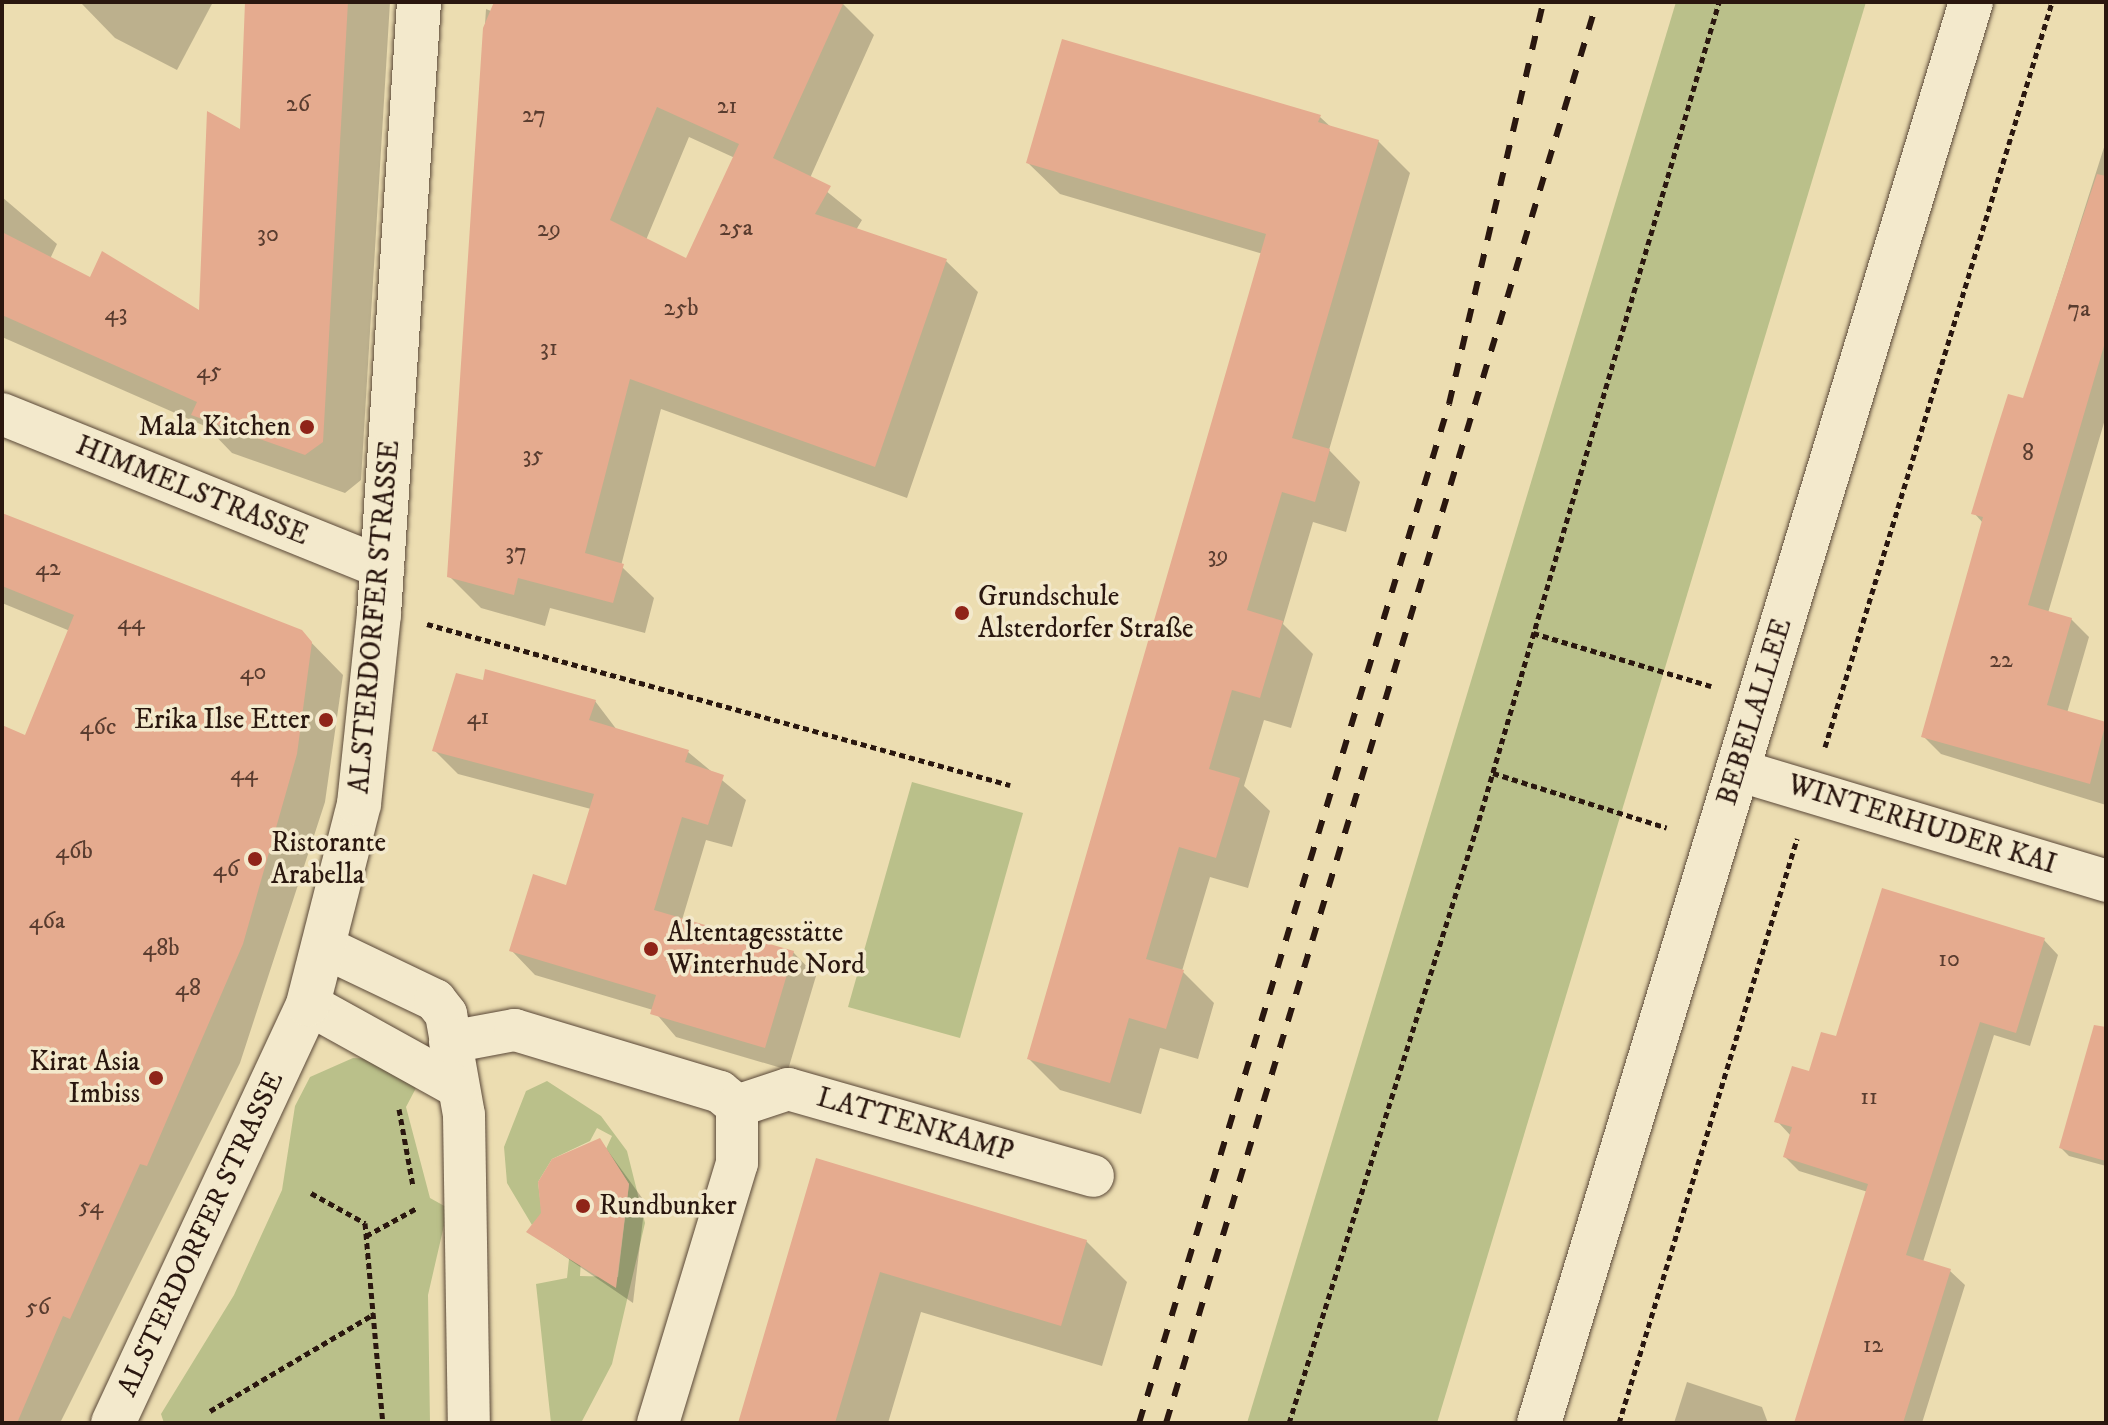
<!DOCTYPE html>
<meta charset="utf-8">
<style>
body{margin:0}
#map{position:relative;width:2108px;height:1425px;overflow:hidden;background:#ecddb1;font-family:"IM FELL DW Pica",serif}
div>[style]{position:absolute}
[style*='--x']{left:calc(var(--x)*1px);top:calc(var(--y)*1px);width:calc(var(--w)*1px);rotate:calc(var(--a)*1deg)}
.green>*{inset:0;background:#bac08a}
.shadow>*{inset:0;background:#0003}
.building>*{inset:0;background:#e5ab8f}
.path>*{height:5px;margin-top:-2.5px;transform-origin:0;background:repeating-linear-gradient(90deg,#2a170f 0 6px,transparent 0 10px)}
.roads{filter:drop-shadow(0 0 2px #5a4838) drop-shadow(0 0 2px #5a4838)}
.street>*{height:42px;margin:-21px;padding:0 21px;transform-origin:21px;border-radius:21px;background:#f3e9cc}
.secondary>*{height:44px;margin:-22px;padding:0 22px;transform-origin:22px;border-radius:22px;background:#f3e9cc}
.rail>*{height:6px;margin-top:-3px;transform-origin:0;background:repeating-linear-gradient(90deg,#2a170f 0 14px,transparent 0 28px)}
.dots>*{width:22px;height:22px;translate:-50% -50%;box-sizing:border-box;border:4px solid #f3e9cc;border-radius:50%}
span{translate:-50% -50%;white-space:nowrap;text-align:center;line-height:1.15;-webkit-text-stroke:7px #f3e9cc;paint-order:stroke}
.number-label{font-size:24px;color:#593c2f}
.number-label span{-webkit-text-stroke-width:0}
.poi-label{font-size:28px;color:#2a170f}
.right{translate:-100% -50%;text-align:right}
.left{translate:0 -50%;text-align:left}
.street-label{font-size:28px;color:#2a170f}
.frame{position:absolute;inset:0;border:4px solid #2a170f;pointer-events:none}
</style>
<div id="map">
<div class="green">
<div style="clip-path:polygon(1676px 2px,1866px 2px,1437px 1423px,1247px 1423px)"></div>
<div style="clip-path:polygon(912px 782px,1023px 813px,960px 1038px,848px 1007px)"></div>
<div style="clip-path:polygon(353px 1058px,374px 1059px,416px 1088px,406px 1107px,430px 1198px,448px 1208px,428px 1295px,430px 1423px,164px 1423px,161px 1414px,234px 1295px,282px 1190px,295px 1106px,310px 1077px)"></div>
<div style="clip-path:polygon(547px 1081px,601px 1116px,627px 1151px,645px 1223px,612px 1364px,581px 1423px,551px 1423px,536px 1284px,567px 1278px,569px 1259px,581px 1259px,580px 1276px,618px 1277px,629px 1184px,606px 1149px,612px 1136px,597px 1128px,590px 1141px,552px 1159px,538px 1182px,542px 1214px,532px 1225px,507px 1183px,504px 1147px,526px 1091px)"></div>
</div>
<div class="shadow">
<div style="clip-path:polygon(213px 2px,177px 70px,115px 38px,81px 3px)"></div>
<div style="clip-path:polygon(247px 2px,390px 2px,361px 480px,345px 493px,232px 453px,207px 427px,2px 337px,2px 197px,57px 244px,50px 259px,91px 280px,201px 313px,242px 132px)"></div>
<div style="clip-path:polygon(evenodd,507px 2px,843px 4px,874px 35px,810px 178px,862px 220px,856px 230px,946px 261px,978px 292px,907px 498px,661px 409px,621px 566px,654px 598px,645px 633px,550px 608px,545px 626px,481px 608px,449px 576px,486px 9px,501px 15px,507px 2px,689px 137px,735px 158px,687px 261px,646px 240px,689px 137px)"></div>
<div style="clip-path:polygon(1320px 117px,1332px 128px,1378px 141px,1410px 173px,1329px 450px,1360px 482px,1346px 532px,1313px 522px,1283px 624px,1313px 654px,1291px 728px,1264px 720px,1244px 786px,1270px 811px,1248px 888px,1210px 877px,1182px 971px,1214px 1003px,1198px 1059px,1160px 1048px,1141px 1114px,1060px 1090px,1029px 1059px,1263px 254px,1060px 194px,1028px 163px)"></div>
<div style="clip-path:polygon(2106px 141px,2106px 416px,2048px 613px,2071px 619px,2089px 637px,2067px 713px,2106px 724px,2106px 805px,1941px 754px,1923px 736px,1983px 523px,1974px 513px,2024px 400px)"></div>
<div style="clip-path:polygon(2px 514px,300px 631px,343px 675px,325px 802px,240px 1063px,60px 1423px,2px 1423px,2px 728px,26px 738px,70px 631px,2px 603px)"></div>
<div style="clip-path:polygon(595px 701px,617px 730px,688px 752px,746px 800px,732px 847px,706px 840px,682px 920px,793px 952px,816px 976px,788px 1070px,676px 1037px,653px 1010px,535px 975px,512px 951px,567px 887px,591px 809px,458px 774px,434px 750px)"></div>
<div style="clip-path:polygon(2044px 940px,2058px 955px,2030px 1046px,1994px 1035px,1923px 1262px,1950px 1271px,1965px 1285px,1922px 1423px,1797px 1423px,1868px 1192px,1799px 1171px,1785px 1157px,1791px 1136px,1777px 1121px,1837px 1039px)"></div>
<div style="clip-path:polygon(2106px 1109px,2106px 1166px,2069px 1156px,2061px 1148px)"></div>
<div style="clip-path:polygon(600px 1140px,645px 1202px,633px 1303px,529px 1232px)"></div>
<div style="clip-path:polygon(818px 1160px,1086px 1241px,1127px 1282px,1102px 1366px,921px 1312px,888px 1423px,740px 1423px)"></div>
<div style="clip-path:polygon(1687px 1382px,1762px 1407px,1768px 1423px,1674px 1423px)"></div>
</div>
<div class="building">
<div style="clip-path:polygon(245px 2px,348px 2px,323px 442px,305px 455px,191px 415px,197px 402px,2px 315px,2px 232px,90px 277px,102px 251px,199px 310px,207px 111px,240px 129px)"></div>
<div style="clip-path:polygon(evenodd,494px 2px,844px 2px,773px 158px,831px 186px,815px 214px,947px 259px,875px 467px,630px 379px,585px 553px,624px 564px,613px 603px,518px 578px,514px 595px,447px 577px,483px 28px,494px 2px,657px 107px,739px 144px,686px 258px,610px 220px,657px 107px)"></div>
<div style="clip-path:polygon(1062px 39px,1321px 115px,1318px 122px,1379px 140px,1292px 438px,1330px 449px,1315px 502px,1282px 492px,1247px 610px,1283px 621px,1260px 698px,1232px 690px,1209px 769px,1240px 778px,1216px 858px,1179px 847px,1146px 959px,1184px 970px,1166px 1029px,1129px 1018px,1110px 1083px,1027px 1059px,1266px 234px,1026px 163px)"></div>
<div style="clip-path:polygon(2097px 174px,2106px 176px,2106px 339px,2028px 605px,2072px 618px,2047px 705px,2106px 722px,2090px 784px,1921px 737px,1983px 517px,1971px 514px,1994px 438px,2008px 394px,2023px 398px)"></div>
<div style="clip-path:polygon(2px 513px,302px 630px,312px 642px,297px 754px,243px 944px,147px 1166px,140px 1164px,70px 1319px,63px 1316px,17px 1423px,2px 1423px,2px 725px,25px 735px,74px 615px,2px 586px)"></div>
<div style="clip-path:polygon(485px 669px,596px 700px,589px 720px,689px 750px,685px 762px,724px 775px,708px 825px,682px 817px,654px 910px,794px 951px,765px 1048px,650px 1014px,656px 995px,509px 951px,533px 874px,566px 885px,594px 794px,432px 751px,456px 673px,483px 680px)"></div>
<div style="clip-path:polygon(1882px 888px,2045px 938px,2016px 1033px,1980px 1022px,1906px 1255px,1951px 1269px,1903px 1423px,1794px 1423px,1868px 1184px,1783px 1157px,1792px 1127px,1774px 1122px,1792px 1066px,1809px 1071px,1821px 1032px,1836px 1036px)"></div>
<div style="clip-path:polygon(2094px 1025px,2106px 1027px,2106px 1161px,2059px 1148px)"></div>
<div style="clip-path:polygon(600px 1138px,629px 1184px,616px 1288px,526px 1232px,541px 1213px,538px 1182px,552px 1159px)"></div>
<div style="clip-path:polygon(816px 1158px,1087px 1240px,1061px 1326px,880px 1272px,835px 1423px,738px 1423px)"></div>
</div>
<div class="path">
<div style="--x:427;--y:624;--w:605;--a:15.44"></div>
<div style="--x:1533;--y:633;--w:186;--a:16.6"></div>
<div style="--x:1825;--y:747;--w:779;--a:-73.05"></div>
<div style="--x:1493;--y:773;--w:182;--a:17.5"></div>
<div style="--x:399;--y:1109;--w:78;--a:79.7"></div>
<div style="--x:311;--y:1193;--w:62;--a:29.1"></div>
<div style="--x:365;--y:1223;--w:201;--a:84.9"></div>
<div style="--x:366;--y:1236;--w:58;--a:-28.8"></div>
<div style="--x:210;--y:1411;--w:191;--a:-30.6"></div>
<div style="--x:1289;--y:1423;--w:622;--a:-72.5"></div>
<div style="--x:1476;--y:830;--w:863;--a:-73.64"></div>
<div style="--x:1619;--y:1423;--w:611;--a:-73.05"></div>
</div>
<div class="roads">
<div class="street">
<div style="--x:2;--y:414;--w:411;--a:22"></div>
<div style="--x:1737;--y:770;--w:385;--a:16.7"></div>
<div style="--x:326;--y:948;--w:121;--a:25.5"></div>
<div style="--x:435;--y:1000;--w:18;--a:52"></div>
<div style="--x:446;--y:1014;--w:103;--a:79.9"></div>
<div style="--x:464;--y:1115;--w:308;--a:89.1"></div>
<div style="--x:308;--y:1004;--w:171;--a:29"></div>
<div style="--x:450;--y:1042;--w:66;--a:-10.5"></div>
<div style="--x:515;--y:1030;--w:214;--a:16.8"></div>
<div style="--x:720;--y:1092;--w:22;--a:39"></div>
<div style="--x:737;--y:1106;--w:57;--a:90"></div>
<div style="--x:737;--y:1163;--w:272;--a:106.9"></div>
<div style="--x:737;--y:1106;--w:54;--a:-18.4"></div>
<div style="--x:788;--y:1089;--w:317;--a:15.9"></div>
</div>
<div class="secondary">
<div style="--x:113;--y:1423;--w:462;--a:-65"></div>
<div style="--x:308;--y:1004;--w:206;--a:-75.7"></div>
<div style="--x:359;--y:804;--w:191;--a:-84"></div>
<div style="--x:379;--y:614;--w:613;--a:-86.26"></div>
<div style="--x:1539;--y:1423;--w:1485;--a:-73.09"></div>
</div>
</div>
<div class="rail">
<div style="--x:1139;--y:1423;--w:1065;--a:-73.08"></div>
<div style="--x:1449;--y:404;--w:413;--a:-76.8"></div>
<div style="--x:1166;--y:1423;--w:1485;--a:-73.13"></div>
</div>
<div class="dots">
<div style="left:307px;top:427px;background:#8f2418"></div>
<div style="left:962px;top:613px;background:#8f2418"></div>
<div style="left:326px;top:720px;background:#8f2418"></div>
<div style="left:255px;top:859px;background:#8f2418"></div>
<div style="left:651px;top:949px;background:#8f2418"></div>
<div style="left:156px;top:1078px;background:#8f2418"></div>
<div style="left:583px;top:1206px;background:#8f2418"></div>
</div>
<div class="number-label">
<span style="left:298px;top:105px">26</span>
<span style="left:727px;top:107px">21</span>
<span style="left:534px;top:116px">27</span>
<span style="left:736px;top:229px">25a</span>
<span style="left:549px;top:230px">29</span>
<span style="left:268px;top:235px">30</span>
<span style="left:681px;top:309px">25b</span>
<span style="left:2079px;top:310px">7a</span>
<span style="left:116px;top:314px">43</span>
<span style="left:549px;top:349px">31</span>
<span style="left:209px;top:372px">45</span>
<span style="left:2028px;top:454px">8</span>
<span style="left:533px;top:456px">35</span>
<span style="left:516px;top:553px">37</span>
<span style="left:1218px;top:556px">39</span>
<span style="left:48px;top:569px">42</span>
<span style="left:131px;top:623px">44</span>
<span style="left:2001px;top:661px">22</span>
<span style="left:253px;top:673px">40</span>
<span style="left:478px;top:718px">41</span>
<span style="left:98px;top:728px">46c</span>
<span style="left:244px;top:774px">44</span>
<span style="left:74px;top:852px">46b</span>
<span style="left:226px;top:870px">46</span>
<span style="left:47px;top:922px">46a</span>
<span style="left:161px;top:949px">48b</span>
<span style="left:1949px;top:960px">10</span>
<span style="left:188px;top:989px">48</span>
<span style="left:1869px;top:1098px">11</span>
<span style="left:91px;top:1207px">54</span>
<span style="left:38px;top:1308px">56</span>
<span style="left:1873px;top:1346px">12</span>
</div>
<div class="poi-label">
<span class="right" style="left:291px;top:427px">Mala Kitchen</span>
<span class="left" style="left:978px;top:613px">Grundschule<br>Alsterdorfer Straße</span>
<span class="right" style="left:310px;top:720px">Erika Ilse Etter</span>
<span class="left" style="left:271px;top:859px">Ristorante<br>Arabella</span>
<span class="left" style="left:667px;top:949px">Altentagesstätte<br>Winterhude Nord</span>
<span class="right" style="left:140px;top:1078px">Kirat Asia<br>Imbiss</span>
<span class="left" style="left:599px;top:1206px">Rundbunker</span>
</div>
<div class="street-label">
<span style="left:192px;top:491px;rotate:22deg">HIMMELSTRASSE</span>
<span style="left:375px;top:617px;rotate:-85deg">ALSTERDORFER STRASSE</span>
<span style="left:1755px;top:712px;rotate:-73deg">BEBELALLEE</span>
<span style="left:1922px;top:825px;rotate:17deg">WINTERHUDER KAI</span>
<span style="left:915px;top:1125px;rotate:16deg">LATTENKAMP</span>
<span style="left:201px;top:1234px;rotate:-65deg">ALSTERDORFER STRASSE</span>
</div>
<div class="frame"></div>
</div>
